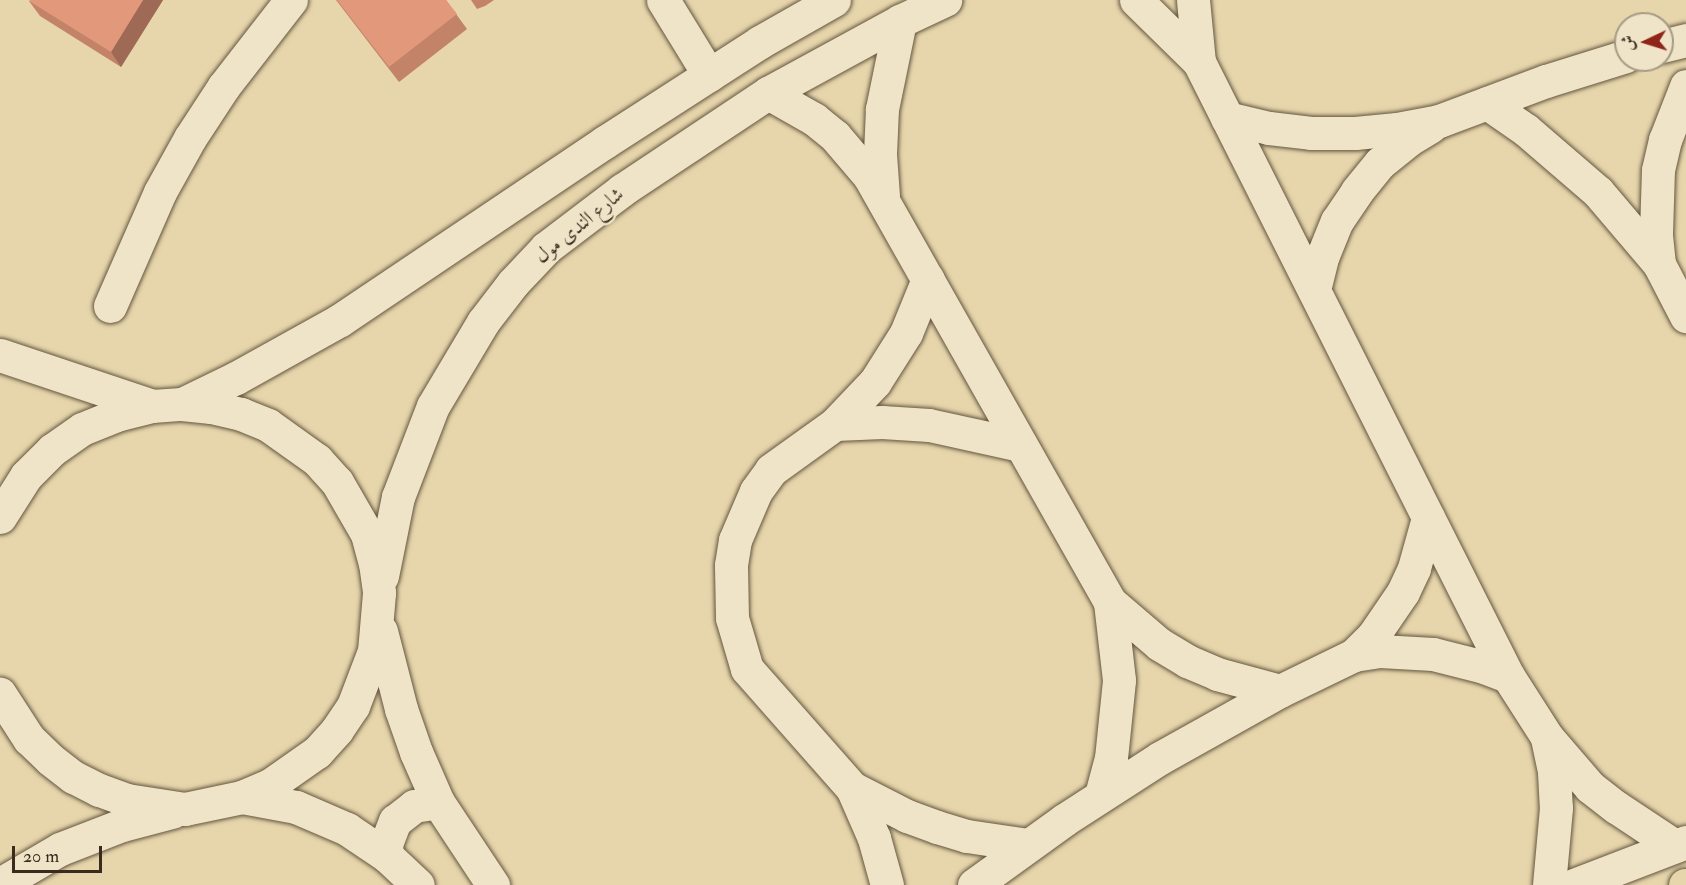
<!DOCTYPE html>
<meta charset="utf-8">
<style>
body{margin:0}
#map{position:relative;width:1686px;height:885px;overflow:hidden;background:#e7d6ab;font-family:"IM FELL Double Pica",Amiri,serif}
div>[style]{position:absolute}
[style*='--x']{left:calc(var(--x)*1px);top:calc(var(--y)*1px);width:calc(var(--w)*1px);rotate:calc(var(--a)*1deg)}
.roads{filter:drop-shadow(0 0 2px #645640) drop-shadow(0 0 2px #645640)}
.minor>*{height:33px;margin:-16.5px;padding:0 16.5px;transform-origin:16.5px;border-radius:16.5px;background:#efe4c8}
.major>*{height:33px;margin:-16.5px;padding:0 16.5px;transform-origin:16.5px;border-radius:16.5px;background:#e7d6ab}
.wall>*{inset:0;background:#c28369}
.shaded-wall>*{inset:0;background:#9e6a55}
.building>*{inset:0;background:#e2987a}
span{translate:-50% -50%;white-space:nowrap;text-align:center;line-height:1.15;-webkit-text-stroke:5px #efe4c8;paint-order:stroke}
.street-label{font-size:20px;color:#392c1d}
.north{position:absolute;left:1614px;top:12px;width:60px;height:60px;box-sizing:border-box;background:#efe4c8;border:2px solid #a69a84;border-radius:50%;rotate:266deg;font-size:16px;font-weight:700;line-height:24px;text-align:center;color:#392c1d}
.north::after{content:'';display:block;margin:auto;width:21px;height:27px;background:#8f2418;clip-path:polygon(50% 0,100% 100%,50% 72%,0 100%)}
.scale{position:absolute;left:12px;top:846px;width:90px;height:27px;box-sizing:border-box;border:3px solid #392c1d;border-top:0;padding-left:8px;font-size:18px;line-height:21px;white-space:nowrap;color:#392c1d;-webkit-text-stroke:4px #efe4c8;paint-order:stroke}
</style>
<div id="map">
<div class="roads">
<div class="minor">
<div style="--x:663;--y:0;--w:88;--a:58.5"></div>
<div style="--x:1136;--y:0;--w:88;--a:44.5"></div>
<div style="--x:1199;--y:62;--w:687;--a:63.29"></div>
<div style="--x:1508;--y:676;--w:72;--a:57.4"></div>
<div style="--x:1547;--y:737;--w:66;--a:49.3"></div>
<div style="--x:1590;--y:787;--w:33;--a:38"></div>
<div style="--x:1616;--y:807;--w:71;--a:33.5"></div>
<div style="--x:1193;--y:0;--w:62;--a:84.5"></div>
<div style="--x:1662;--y:46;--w:25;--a:-14"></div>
<div style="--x:768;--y:93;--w:53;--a:29.5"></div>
<div style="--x:814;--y:119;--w:27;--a:39"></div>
<div style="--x:835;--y:136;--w:52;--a:49.6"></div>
<div style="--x:869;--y:176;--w:489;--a:60.5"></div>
<div style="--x:1110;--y:602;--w:65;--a:40.6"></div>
<div style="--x:1159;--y:644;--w:33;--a:31"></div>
<div style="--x:1187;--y:661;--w:33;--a:23"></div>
<div style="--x:1217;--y:674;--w:65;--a:15.1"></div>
<div style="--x:1487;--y:103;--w:47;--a:34.7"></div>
<div style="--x:1526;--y:130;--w:95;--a:40.7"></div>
<div style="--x:1598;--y:192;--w:94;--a:49.7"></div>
<div style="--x:1659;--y:264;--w:59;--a:62.6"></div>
<div style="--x:1227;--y:118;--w:43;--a:13.4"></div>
<div style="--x:1269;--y:128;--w:42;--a:6.8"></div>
<div style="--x:1311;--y:133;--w:44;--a:0"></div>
<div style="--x:1355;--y:133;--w:42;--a:-5.4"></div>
<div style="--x:1397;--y:129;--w:43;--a:-10.8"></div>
<div style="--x:1439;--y:121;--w:114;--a:-20.5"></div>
<div style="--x:1546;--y:81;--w:84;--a:-17.4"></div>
<div style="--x:883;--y:196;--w:42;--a:-94.1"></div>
<div style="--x:880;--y:154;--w:45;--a:-87.5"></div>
<div style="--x:882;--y:109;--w:90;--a:-78.4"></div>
<div style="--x:1659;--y:264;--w:31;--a:-96"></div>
<div style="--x:1656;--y:233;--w:63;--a:-88.2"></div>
<div style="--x:1658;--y:170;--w:31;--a:-77"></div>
<div style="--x:1665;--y:140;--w:58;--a:-68.7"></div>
<div style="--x:1314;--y:290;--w:36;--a:-76"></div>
<div style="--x:1323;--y:255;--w:37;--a:-68"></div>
<div style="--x:1337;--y:221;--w:36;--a:-56"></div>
<div style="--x:1357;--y:191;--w:36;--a:-51"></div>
<div style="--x:1380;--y:163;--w:36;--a:-39"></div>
<div style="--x:1408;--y:140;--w:26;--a:-31"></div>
<div style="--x:110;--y:306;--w:124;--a:-66.3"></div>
<div style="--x:160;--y:192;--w:62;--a:-60.9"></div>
<div style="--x:190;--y:138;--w:62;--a:-56.8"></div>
<div style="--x:224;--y:86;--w:109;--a:-52.1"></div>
<div style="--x:0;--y:355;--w:160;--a:18.5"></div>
<div style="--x:182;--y:404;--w:60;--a:-25.7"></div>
<div style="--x:236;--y:378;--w:119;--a:-29.1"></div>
<div style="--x:340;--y:320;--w:319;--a:-33.9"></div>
<div style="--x:605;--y:142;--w:184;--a:-32.8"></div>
<div style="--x:760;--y:42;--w:85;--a:-29.6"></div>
<div style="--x:835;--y:424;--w:47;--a:-2.4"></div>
<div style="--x:882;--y:422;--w:47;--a:3.7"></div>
<div style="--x:929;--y:425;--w:94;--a:12.3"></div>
<div style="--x:0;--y:517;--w:49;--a:-57.6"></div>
<div style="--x:26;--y:476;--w:37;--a:-45"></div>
<div style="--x:52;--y:450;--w:37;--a:-35"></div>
<div style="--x:82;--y:429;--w:37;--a:-22"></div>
<div style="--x:116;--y:415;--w:37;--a:-14"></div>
<div style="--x:152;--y:406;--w:30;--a:-4"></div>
<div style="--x:182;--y:404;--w:29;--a:6"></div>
<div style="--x:211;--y:407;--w:31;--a:13"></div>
<div style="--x:241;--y:414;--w:29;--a:22"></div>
<div style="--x:268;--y:425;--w:60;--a:35.5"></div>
<div style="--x:317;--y:460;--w:30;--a:48"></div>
<div style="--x:337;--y:482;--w:60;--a:60"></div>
<div style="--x:367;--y:534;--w:30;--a:75"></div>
<div style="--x:375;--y:563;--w:30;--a:82"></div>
<div style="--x:379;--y:593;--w:58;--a:94.9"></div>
<div style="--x:374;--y:651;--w:59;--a:110.9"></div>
<div style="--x:353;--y:706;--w:29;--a:124"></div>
<div style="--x:337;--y:730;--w:30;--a:132"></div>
<div style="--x:317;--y:752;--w:57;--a:144.9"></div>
<div style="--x:270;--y:785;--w:30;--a:157"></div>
<div style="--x:242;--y:797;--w:58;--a:168.1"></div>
<div style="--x:185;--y:809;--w:59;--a:-171.2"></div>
<div style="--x:127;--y:800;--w:30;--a:-160"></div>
<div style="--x:99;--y:790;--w:29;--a:-153"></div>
<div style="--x:73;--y:777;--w:29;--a:-142"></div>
<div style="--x:50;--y:759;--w:29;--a:-136"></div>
<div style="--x:29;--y:739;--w:54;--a:-122.8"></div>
<div style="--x:382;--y:576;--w:81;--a:-78.6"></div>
<div style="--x:398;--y:497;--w:97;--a:-69"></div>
<div style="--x:433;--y:406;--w:98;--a:-59.2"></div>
<div style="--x:483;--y:322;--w:49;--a:-52.4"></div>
<div style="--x:513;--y:283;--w:48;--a:-46.7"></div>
<div style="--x:546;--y:248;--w:96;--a:-37.3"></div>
<div style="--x:622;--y:190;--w:175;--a:-33.6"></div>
<div style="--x:768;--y:93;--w:150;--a:-28.6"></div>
<div style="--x:900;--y:21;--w:50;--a:-25"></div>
<div style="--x:381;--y:631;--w:81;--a:75.6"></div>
<div style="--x:401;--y:709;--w:46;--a:70.8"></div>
<div style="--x:416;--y:752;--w:55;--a:66.3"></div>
<div style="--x:438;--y:802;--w:100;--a:56.5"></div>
<div style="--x:1354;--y:655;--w:27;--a:-45"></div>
<div style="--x:1373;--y:636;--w:53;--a:-55.7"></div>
<div style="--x:1403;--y:592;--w:26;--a:-65"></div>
<div style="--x:1414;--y:568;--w:52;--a:-74.4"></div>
<div style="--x:1547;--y:738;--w:35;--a:78"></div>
<div style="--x:1554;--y:772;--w:36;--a:87"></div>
<div style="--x:1556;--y:808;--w:77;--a:95.2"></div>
<div style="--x:852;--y:788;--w:62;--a:27"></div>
<div style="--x:907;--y:816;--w:32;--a:20"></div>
<div style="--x:937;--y:827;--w:31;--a:17"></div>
<div style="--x:967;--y:836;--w:62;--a:8.4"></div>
<div style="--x:1101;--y:795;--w:38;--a:-75"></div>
<div style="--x:1111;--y:758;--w:78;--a:-84.1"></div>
<div style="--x:1119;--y:680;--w:79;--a:-96.6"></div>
<div style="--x:242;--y:797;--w:55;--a:10.5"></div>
<div style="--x:296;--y:807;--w:56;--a:23.3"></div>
<div style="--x:347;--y:829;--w:48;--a:34"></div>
<div style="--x:387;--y:856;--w:42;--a:43.1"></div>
<div style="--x:387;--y:856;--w:12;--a:-95"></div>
<div style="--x:386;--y:844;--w:25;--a:-69"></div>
<div style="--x:395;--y:821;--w:24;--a:-38"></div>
<div style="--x:414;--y:806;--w:24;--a:-9"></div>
<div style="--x:0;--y:884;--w:69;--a:-30.3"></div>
<div style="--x:60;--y:849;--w:66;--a:-21.2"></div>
<div style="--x:122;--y:825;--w:52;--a:-14.6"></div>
<div style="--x:887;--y:885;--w:49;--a:-105.5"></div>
<div style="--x:874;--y:838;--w:55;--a:-113.7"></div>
<div style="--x:852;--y:788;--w:159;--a:-131.4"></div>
<div style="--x:747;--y:669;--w:53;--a:-106.4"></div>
<div style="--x:732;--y:618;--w:53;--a:-91.1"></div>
<div style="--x:731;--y:565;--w:25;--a:-81"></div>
<div style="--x:735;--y:540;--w:53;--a:-66.8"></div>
<div style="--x:756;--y:491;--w:26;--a:-54"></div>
<div style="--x:771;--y:470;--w:79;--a:-35.7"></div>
<div style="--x:835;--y:424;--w:58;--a:-46.4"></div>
<div style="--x:875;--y:382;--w:58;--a:-57.7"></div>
<div style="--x:906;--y:333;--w:58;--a:-67.8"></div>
<div style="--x:974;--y:885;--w:111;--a:-35.8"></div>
<div style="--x:1064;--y:820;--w:114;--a:-32.9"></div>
<div style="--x:1160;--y:758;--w:137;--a:-29.2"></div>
<div style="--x:1280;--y:691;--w:82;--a:-25.9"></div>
<div style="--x:1354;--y:655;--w:26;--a:-9"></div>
<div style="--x:1380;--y:651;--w:53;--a:3.2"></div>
<div style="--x:1433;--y:654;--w:53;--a:14.3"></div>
<div style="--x:1484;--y:667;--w:26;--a:21"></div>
<div style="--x:1574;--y:885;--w:120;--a:-21"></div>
</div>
<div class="major">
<div style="--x:1685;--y:885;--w:1;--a:0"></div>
</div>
</div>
<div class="wall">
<div style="clip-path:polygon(163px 0,121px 67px,40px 16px,29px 1px)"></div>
<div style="clip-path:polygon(336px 0,446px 0,467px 29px,399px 82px)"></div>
<div style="clip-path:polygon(471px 0,494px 0,485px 6px,477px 9px)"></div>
</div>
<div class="shaded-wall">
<div style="clip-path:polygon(143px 0,163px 0,121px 67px,111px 52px)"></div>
</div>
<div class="building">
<div style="clip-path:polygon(30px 0,143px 0,111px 52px,29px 1px)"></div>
<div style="clip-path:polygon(337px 0,446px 0,457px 14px,389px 67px)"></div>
</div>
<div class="street-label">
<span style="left:579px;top:225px;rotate:-39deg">شارع الندى مول</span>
</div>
<div class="north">ش</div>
<div class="scale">20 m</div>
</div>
